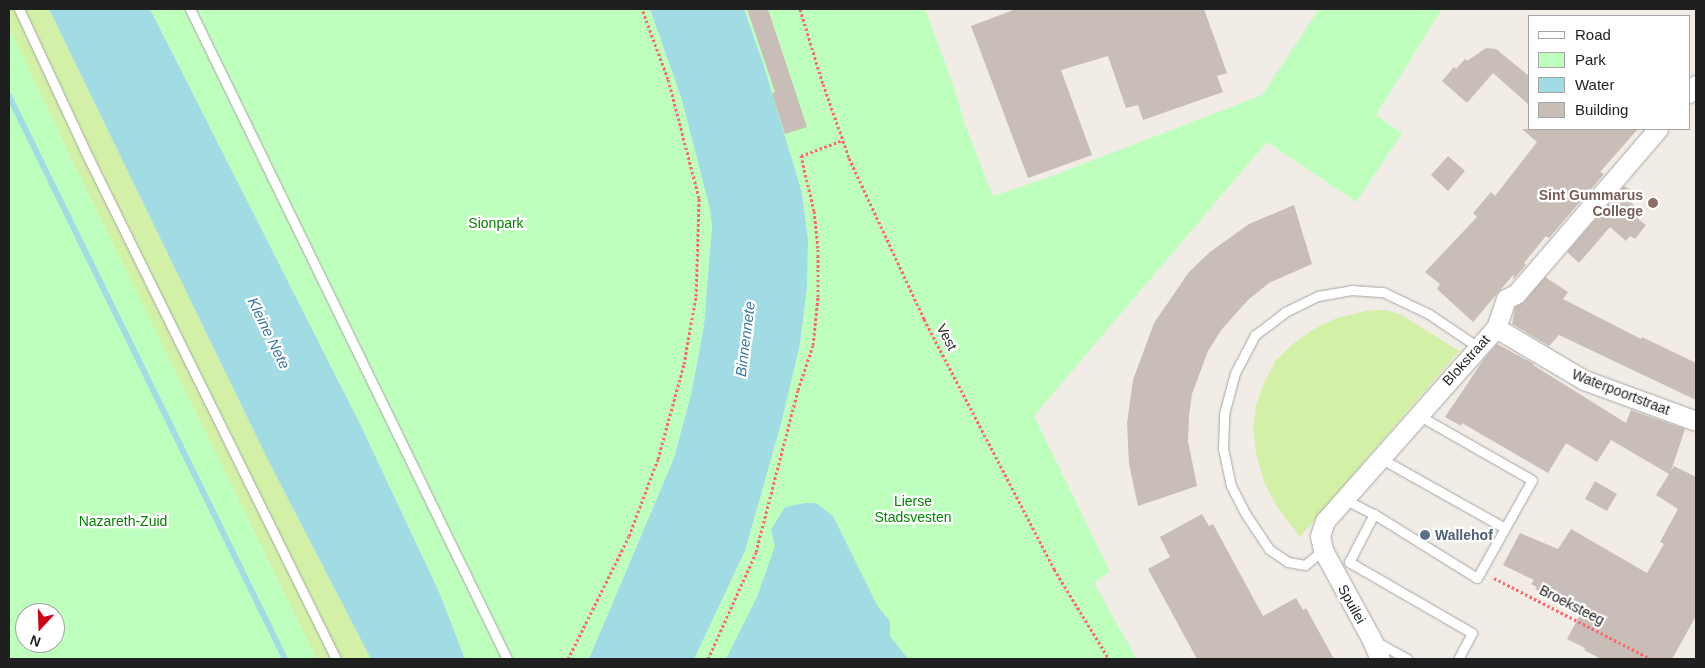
<!DOCTYPE html>
<style>
body{margin:0}
#map{position:relative;width:1705px;height:668px;overflow:hidden;background:#f1ece5;font-family:Arial,sans-serif}
div>[style]{position:absolute}
[style*='--x']{left:calc(var(--x)*1px);top:calc(var(--y)*1px);width:calc(var(--w)*1px);rotate:calc(var(--a)*1deg)}
.grass>*{inset:0;background:#d2f0a6}
.park>*{inset:0;background:#bfffbe}
.water>*{inset:0;background:#a1dbe3}
.stream>*{height:6px;margin:-3px;padding:0 3px;transform-origin:3px;border-radius:3px;background:#a1dbe3}
.building>*{inset:0;background:#c9bdb7}
.path>*{height:3px;margin-top:-1.5px;transform-origin:0;background:repeating-linear-gradient(90deg,#ff6868 0 2.5px,transparent 0 5px)}
.roads{filter:drop-shadow(0 0 1px #a6a6a6) drop-shadow(0 0 1px #a6a6a6)}
.service>*{height:9px;margin:-4.5px;padding:0 4.5px;transform-origin:4.5px;border-radius:4.5px;background:#fff}
.minor>*{height:19px;margin:-9.5px;padding:0 9.5px;transform-origin:9.5px;border-radius:9.5px;background:#fff}
.dots>*{width:14px;height:14px;translate:-50% -50%;box-sizing:border-box;border:2px solid #fff;border-radius:50%}
span{translate:-50% -50%;white-space:nowrap;text-align:center;line-height:1.15;-webkit-text-stroke:4.5px #fff;paint-order:stroke}
.education-label{font-size:14px;color:#785e54;font-weight:700}
.right{translate:-100% -50%;text-align:right}
.park-label{font-size:14px;color:#048501}
.street-label{font-size:14px;color:#1f1f1f}
.service-label{font-size:14px;color:#4e5e75;font-weight:700}
.left{translate:0 -50%;text-align:left}
.water-label{font-size:15px;color:#3a78a1;font-style:italic}
.frame{position:absolute;inset:0;border:10px solid #1f1f1f;pointer-events:none}
.legend{position:absolute;left:1528px;top:15px;width:162px;height:115px;box-sizing:border-box;background:#fff;border:1px solid #a5a5a5;margin:0;padding:6px 9px;list-style:none;font-size:15px;color:#1f1f1f}
.legend li{display:flex;align-items:center;gap:10px;height:25px}
.legend b{width:25px;border:1px solid #a5a5a5}
.north{position:absolute;left:15px;top:603px;width:50px;height:50px;box-sizing:border-box;background:#fff;border:1px solid #a5a5a5;border-radius:50%;rotate:200deg;font-size:14px;font-weight:700;line-height:20px;text-align:center;color:#1f1f1f}
.north::after{content:'';display:block;margin:auto;width:18px;height:22px;background:#cf0015;clip-path:polygon(50% 0,100% 100%,50% 72%,0 100%)}
</style>
<div id="map">
<div class="grass">
<div style="clip-path:polygon(9px 9px,49px 9px,268px 460px,371px 659px,285px 659px,9px 96px)"></div>
<div style="clip-path:polygon(1384px 310px,1400px 314px,1459px 351px,1300px 537px,1278px 508px,1265px 484px,1257px 458px,1253px 429px,1256px 406px,1264px 383px,1276px 360px,1294px 343px,1314px 329px,1337px 318px,1366px 311px)"></div>
</div>
<div class="park">
<div style="clip-path:polygon(150px 9px,650px 9px,682px 100px,710px 209px,712px 227px,704px 326px,691px 395px,674px 458px,589px 659px,465px 659px,439px 592px,361px 426px)"></div>
<div style="clip-path:polygon(744px 9px,925px 9px,952px 81px,965px 124px,993px 196px,1044px 179px,1262px 95px,1319px 9px,1442px 9px,1376px 115px,1402px 133px,1356px 202px,1267px 142px,1034px 416px,1110px 571px,1094px 583px,1137px 659px,694px 659px,745px 551px,782px 420px,800px 344px,807px 288px,808px 240px,802px 193px,763px 63px)"></div>
<div style="clip-path:polygon(evenodd,9px 27px,75px 166px,317px 659px,9px 659px,9px 27px,25px 613px,55px 613px,55px 643px,25px 643px,25px 613px)"></div>
</div>
<div class="water">
<div style="clip-path:polygon(49px 9px,150px 9px,361px 426px,439px 592px,465px 659px,371px 659px,268px 460px)"></div>
<div style="clip-path:polygon(650px 9px,744px 9px,763px 63px,802px 193px,808px 240px,807px 288px,800px 344px,782px 420px,745px 551px,694px 659px,589px 659px,674px 458px,691px 395px,704px 326px,712px 227px,710px 209px,682px 100px)"></div>
<div style="clip-path:polygon(805px 503px,816px 503px,833px 516px,878px 607px,890px 621px,890px 636px,908px 659px,726px 659px,757px 597px,768px 566px,775px 546px,771px 530px,785px 507px)"></div>
</div>
<div class="stream">
<div style="--x:9;--y:96;--w:627;--a:63.88"></div>
</div>
<div class="building">
<div style="clip-path:polygon(747px 9px,768px 9px,807px 127px,785px 134px,772px 93px,775px 92px)"></div>
<div style="clip-path:polygon(1016px 9px,1204px 9px,1227px 73px,1217px 76px,1223px 92px,1143px 120px,1138px 105px,1126px 108px,1108px 56px,1061px 70px,1092px 155px,1028px 178px,971px 26px)"></div>
<div style="clip-path:polygon(1486px 48px,1496px 49px,1529px 76px,1529px 105px,1493px 73px,1467px 103px,1442px 81px,1454px 67px,1456px 69px,1465px 59px,1467px 61px)"></div>
<div style="clip-path:polygon(1522px 129px,1638px 129px,1600px 172px,1604px 174px,1549px 238px,1546px 236px,1524px 263px,1526px 265px,1513px 280px,1514px 274px,1473px 322px,1437px 289px,1440px 284px,1425px 272px,1477px 217px,1473px 213px,1491px 192px,1495px 196px,1537px 142px)"></div>
<div style="clip-path:polygon(1448px 156px,1465px 171px,1448px 191px,1431px 175px)"></div>
<div style="clip-path:polygon(1624px 186px,1639px 194px,1631px 203px,1643px 212px,1638px 219px,1646px 225px,1635px 239px,1630px 236px,1626px 241px,1610px 227px,1579px 263px,1567px 252px)"></div>
<div style="clip-path:polygon(1294px 205px,1312px 264px,1269px 283px,1248px 300px,1222px 329px,1208px 351px,1192px 394px,1189px 416px,1188px 441px,1197px 486px,1138px 506px,1129px 464px,1127px 423px,1133px 380px,1154px 323px,1189px 272px,1210px 252px,1249px 224px)"></div>
<div style="clip-path:polygon(1545px 277px,1568px 292px,1563px 299px,1641px 339px,1642px 337px,1696px 363px,1696px 400px,1559px 335px,1549px 346px,1512px 324px,1515px 307px,1524px 302px)"></div>
<div style="clip-path:polygon(1497px 344px,1534px 364px,1533px 365px,1626px 423px,1631px 410px,1685px 429px,1671px 471px,1674px 466px,1696px 477px,1696px 616px,1672px 659px,1601px 659px,1584px 650px,1585px 648px,1567px 639px,1581px 613px,1535px 589px,1537px 587px,1531px 584px,1534px 580px,1503px 565px,1520px 533px,1558px 549px,1571px 529px,1647px 573px,1664px 544px,1660px 542px,1678px 509px,1656px 495px,1669px 474px,1611px 440px,1597px 462px,1566px 443px,1548px 473px,1462px 423px,1461px 426px,1445px 417px,1484px 359px)"></div>
<div style="clip-path:polygon(1595px 481px,1617px 494px,1607px 511px,1585px 499px)"></div>
<div style="clip-path:polygon(1202px 514px,1209px 526px,1213px 524px,1263px 616px,1296px 598px,1303px 610px,1306px 608px,1334px 659px,1197px 659px,1148px 569px,1170px 557px,1160px 537px)"></div>
</div>
<div class="path">
<div style="--x:800;--y:9;--w:78;--a:73"></div>
<div style="--x:823;--y:84;--w:78;--a:70.6"></div>
<div style="--x:849;--y:158;--w:178;--a:65"></div>
<div style="--x:924;--y:319;--w:282;--a:62.5"></div>
<div style="--x:1054;--y:569;--w:105;--a:58.6"></div>
<div style="--x:1494;--y:578;--w:177;--a:27.3"></div>
<div style="--x:568;--y:659;--w:137;--a:-63.6"></div>
<div style="--x:629;--y:536;--w:82;--a:-69.4"></div>
<div style="--x:658;--y:459;--w:98;--a:-74.7"></div>
<div style="--x:684;--y:364;--w:69;--a:-80"></div>
<div style="--x:696;--y:296;--w:98;--a:-88.2"></div>
<div style="--x:699;--y:198;--w:123;--a:-104.6"></div>
<div style="--x:668;--y:79;--w:75;--a:-110.4"></div>
<div style="--x:708;--y:659;--w:117;--a:-65.8"></div>
<div style="--x:756;--y:552;--w:167;--a:-75.5"></div>
<div style="--x:798;--y:390;--w:47;--a:-71.6"></div>
<div style="--x:813;--y:345;--w:48;--a:-84.1"></div>
<div style="--x:818;--y:297;--w:49;--a:-90"></div>
<div style="--x:818;--y:248;--w:37;--a:-96"></div>
<div style="--x:814;--y:211;--w:57;--a:-103.3"></div>
<div style="--x:801;--y:156;--w:45;--a:-20.9"></div>
</div>
<div class="roads">
<div class="service">
<div style="--x:19;--y:9;--w:166;--a:65"></div>
<div style="--x:89;--y:159;--w:558;--a:63.71"></div>
<div style="--x:190;--y:9;--w:723;--a:64"></div>
<div style="--x:1380;--y:458;--w:141;--a:29.3"></div>
<div style="--x:1344;--y:499;--w:34;--a:27"></div>
<div style="--x:1374;--y:514;--w:121;--a:31.9"></div>
<div style="--x:1477;--y:578;--w:112;--a:-60.7"></div>
<div style="--x:1532;--y:480;--w:131;--a:-150.3"></div>
<div style="--x:1374;--y:514;--w:54;--a:117.5"></div>
<div style="--x:1349;--y:562;--w:142;--a:30"></div>
<div style="--x:1472;--y:633;--w:30;--a:118"></div>
<div style="--x:1323;--y:550;--w:23;--a:140"></div>
<div style="--x:1305;--y:565;--w:17;--a:-170"></div>
<div style="--x:1288;--y:562;--w:23;--a:-146"></div>
<div style="--x:1269;--y:549;--w:43;--a:-123.7"></div>
<div style="--x:1245;--y:513;--w:30;--a:-117"></div>
<div style="--x:1231;--y:486;--w:38;--a:-102"></div>
<div style="--x:1223;--y:449;--w:35;--a:-88"></div>
<div style="--x:1224;--y:414;--w:42;--a:-75"></div>
<div style="--x:1235;--y:373;--w:43;--a:-62.2"></div>
<div style="--x:1255;--y:335;--w:38;--a:-37"></div>
<div style="--x:1285;--y:312;--w:37;--a:-26"></div>
<div style="--x:1318;--y:296;--w:34;--a:-10"></div>
<div style="--x:1351;--y:290;--w:32;--a:4"></div>
<div style="--x:1383;--y:292;--w:51;--a:25.6"></div>
<div style="--x:1429;--y:314;--w:59;--a:34"></div>
<div style="--x:1375;--y:641;--w:37;--a:29"></div>
</div>
<div class="minor">
<div style="--x:1689;--y:93;--w:11;--a:-49"></div>
<div style="--x:1496;--y:328;--w:102;--a:30.6"></div>
<div style="--x:1584;--y:380;--w:119;--a:20.1"></div>
<div style="--x:1380;--y:659;--w:21;--a:-113"></div>
<div style="--x:1372;--y:640;--w:102;--a:-118.6"></div>
<div style="--x:1323;--y:550;--w:14;--a:-102"></div>
<div style="--x:1320;--y:536;--w:16;--a:-72"></div>
<div style="--x:1325;--y:521;--w:258;--a:-48.5"></div>
<div style="--x:1496;--y:328;--w:31;--a:-71"></div>
<div style="--x:1506;--y:299;--w:11;--a:-27"></div>
<div style="--x:1516;--y:294;--w:218;--a:-49.3"></div>
</div>
</div>
<div class="dots">
<div style="left:1653px;top:203px;background:#8d6e63"></div>
<div style="left:1425px;top:535px;background:#5c6f8a"></div>
</div>
<div class="education-label">
<span class="right" style="left:1643px;top:203px">Sint Gummarus<br>College</span>
</div>
<div class="park-label">
<span style="left:496px;top:223px">Sionpark</span>
<span style="left:913px;top:509px">Lierse<br>Stadsvesten</span>
<span style="left:123px;top:521px">Nazareth-Zuid</span>
</div>
<div class="street-label">
<span style="left:947px;top:337px;rotate:62deg">Vest</span>
<span style="left:1466px;top:360px;rotate:-48deg">Blokstraat</span>
<span style="left:1621px;top:392px;rotate:21deg">Waterpoortstraat</span>
<span style="left:1352px;top:604px;rotate:61deg">Spuilei</span>
<span style="left:1572px;top:605px;rotate:27deg">Broeksteeg</span>
</div>
<div class="service-label">
<span class="left" style="left:1435px;top:535px">Wallehof</span>
</div>
<div class="water-label">
<span style="left:269px;top:333px;rotate:64deg">Kleine Nete</span>
<span style="left:745px;top:339px;rotate:-83deg">Binnennete</span>
</div>
<div class="frame"></div>
<ul class="legend">
<li><b style="height:6px;background:#fff"></b>Road</li>
<li><b style="height:14px;background:#bfffbe"></b>Park</li>
<li><b style="height:14px;background:#a1dbe3"></b>Water</li>
<li><b style="height:14px;background:#c9bdb7"></b>Building</li>
</ul>
<div class="north">N</div>
</div>
